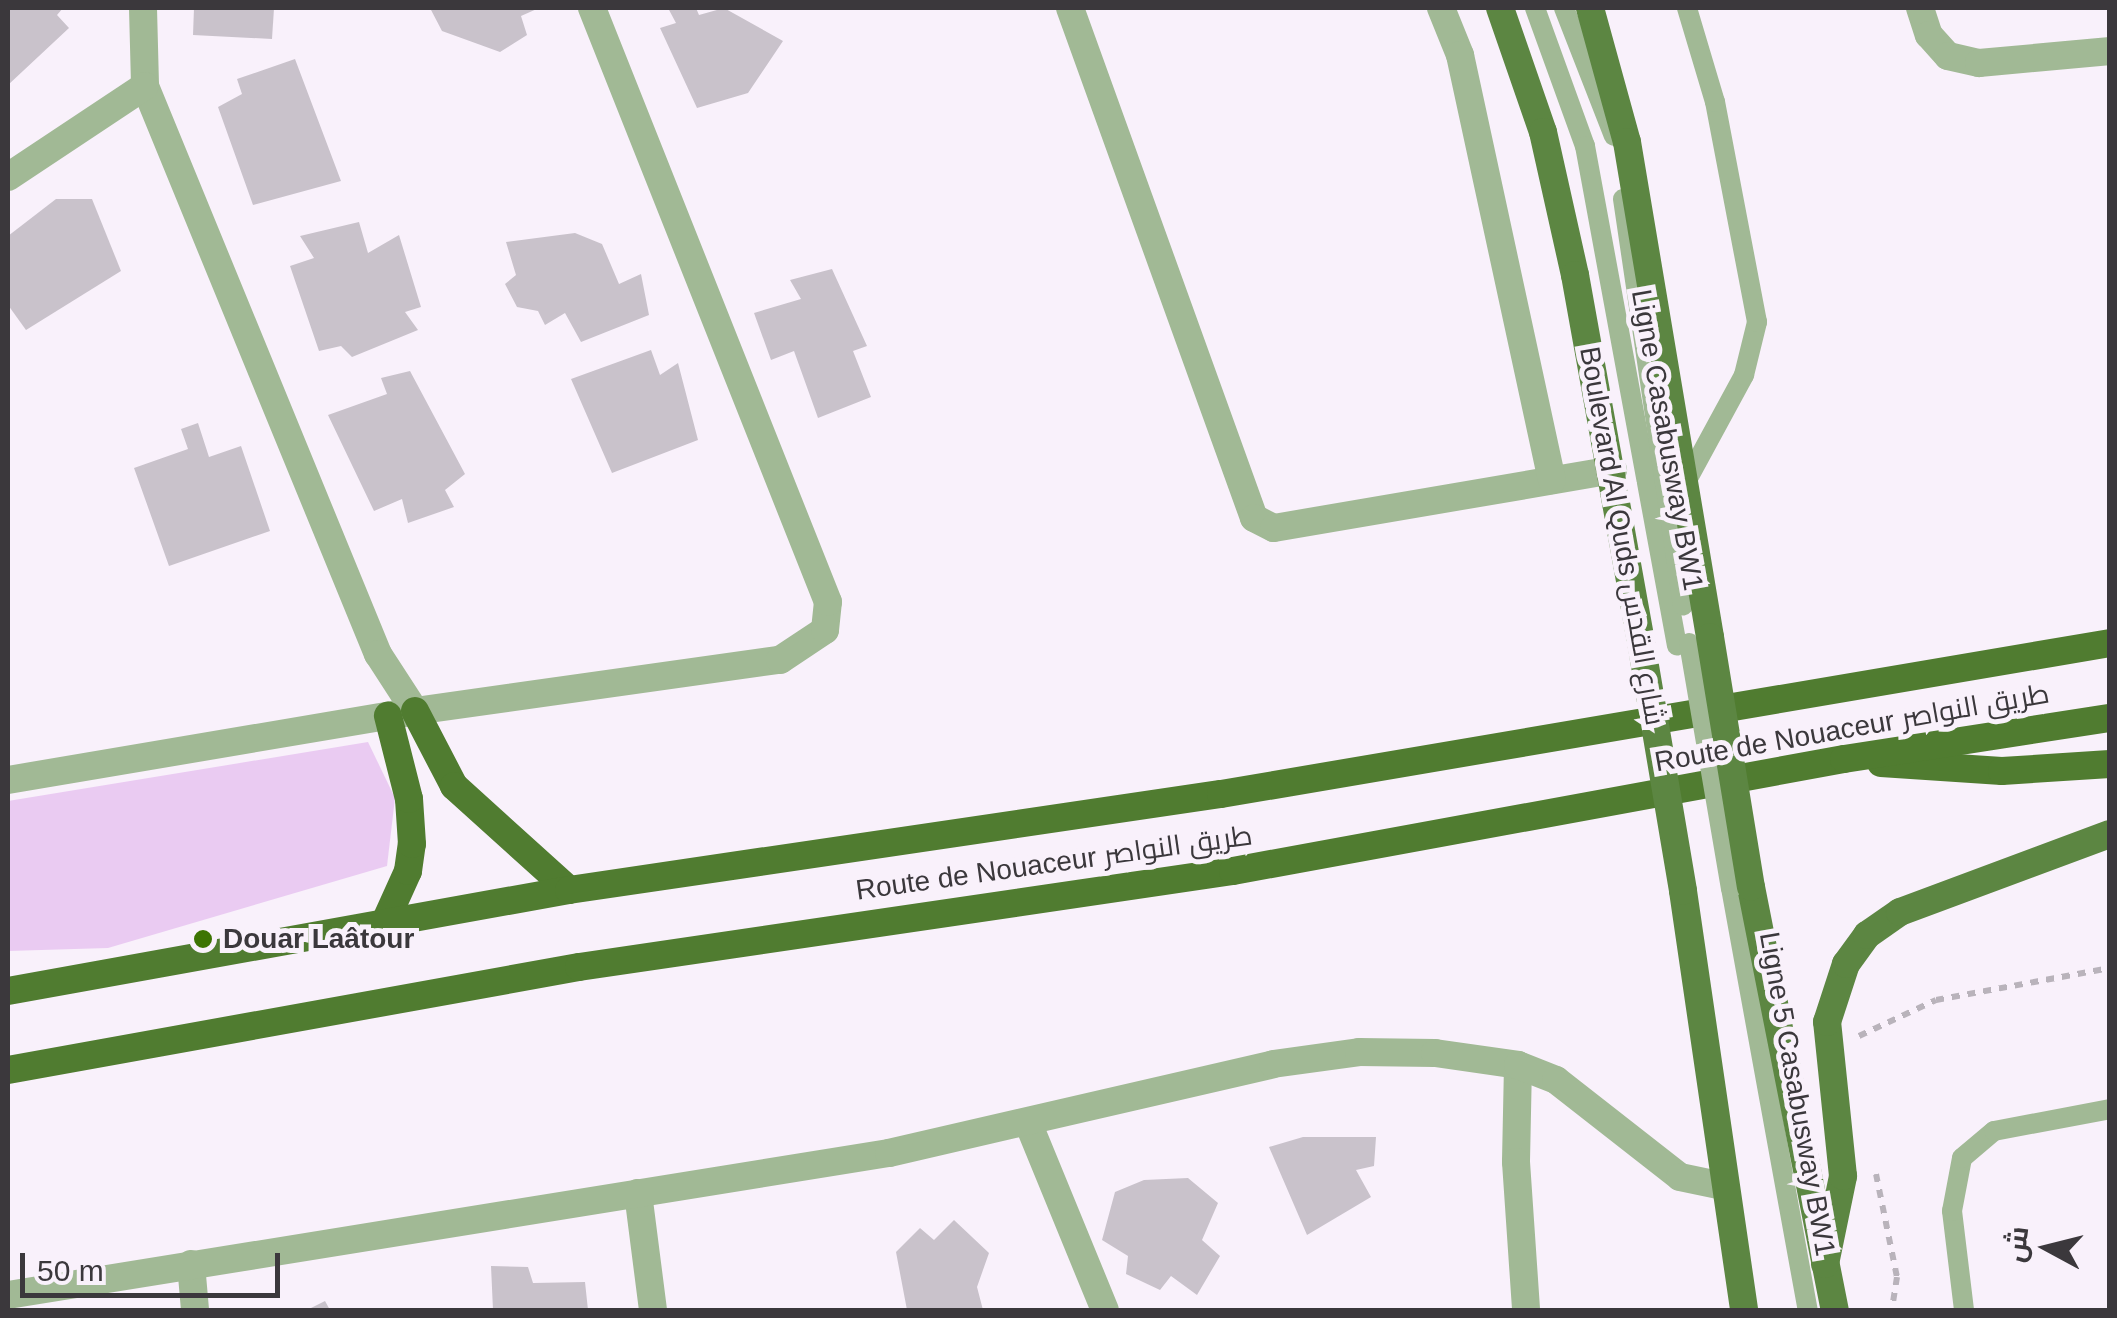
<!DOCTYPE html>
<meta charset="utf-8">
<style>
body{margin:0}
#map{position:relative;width:2117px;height:1318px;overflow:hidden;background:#f9f1fb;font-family:Arial,Cairo,sans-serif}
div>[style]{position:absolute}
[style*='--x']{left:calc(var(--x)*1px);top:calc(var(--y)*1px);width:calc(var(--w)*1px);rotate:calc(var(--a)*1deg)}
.green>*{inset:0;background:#eacbf2}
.building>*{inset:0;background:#c9c2cb}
.path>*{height:6px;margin-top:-3px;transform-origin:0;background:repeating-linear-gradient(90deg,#b9b3bb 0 8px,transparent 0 16px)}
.service>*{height:20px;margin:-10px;padding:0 10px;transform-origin:10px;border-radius:10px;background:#a1b995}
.minor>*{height:28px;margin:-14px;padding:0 14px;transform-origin:14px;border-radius:14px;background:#a1b995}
.primary>*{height:28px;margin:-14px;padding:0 14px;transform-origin:14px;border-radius:14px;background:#5c8642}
.trunk>*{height:28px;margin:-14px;padding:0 14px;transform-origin:14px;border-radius:14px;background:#507c30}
.service-bridge>*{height:20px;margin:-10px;padding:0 10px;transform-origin:10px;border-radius:10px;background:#a1b995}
.primary-bridge>*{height:28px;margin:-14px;padding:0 14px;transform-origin:14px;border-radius:14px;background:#5c8642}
.dots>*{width:28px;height:28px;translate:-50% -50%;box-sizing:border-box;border:5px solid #f9f1fb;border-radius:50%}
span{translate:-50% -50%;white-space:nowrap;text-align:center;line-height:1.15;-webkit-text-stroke:10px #f9f1fb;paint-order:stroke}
.street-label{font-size:28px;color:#3b383c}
.poi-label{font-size:28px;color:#3b383c;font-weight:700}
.left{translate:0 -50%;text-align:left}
.frame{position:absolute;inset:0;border:10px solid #3b383c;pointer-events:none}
.north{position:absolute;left:1997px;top:1198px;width:100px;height:100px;-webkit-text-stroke:8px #f9f1fb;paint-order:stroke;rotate:277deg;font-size:28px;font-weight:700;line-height:40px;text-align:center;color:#3b383c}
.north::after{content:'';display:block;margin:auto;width:35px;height:45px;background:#3b383c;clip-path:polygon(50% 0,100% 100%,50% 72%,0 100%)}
.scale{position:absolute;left:20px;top:1253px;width:260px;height:45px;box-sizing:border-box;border:5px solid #3b383c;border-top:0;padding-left:12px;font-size:30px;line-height:35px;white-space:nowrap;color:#3b383c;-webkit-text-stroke:8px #f9f1fb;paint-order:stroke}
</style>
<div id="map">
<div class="green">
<div style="clip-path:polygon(368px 742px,395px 798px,387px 866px,108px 948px,8px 951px,8px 801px)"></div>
</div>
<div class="building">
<div style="clip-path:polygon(8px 8px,63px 8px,57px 15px,69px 28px,8px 85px)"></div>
<div style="clip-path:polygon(194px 8px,274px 8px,272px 39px,193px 35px)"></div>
<div style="clip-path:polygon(430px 8px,539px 8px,521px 16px,527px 35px,500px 52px,442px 31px)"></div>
<div style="clip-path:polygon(668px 8px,696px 8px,699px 15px,724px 8px,783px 41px,748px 93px,697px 108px,660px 28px,676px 23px)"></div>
<div style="clip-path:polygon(295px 59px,341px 181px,253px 205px,218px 107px,242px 94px,237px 79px)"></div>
<div style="clip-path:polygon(56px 199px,92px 199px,121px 271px,26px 330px,8px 305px,8px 236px)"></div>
<div style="clip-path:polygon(359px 222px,368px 253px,399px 235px,421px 307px,405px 312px,418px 330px,352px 357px,341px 346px,319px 351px,290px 266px,314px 258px,300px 236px)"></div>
<div style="clip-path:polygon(575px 233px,602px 244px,619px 284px,641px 274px,649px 315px,581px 342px,565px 313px,545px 325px,538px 311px,517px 307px,505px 284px,516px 275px,506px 242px)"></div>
<div style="clip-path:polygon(832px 269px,867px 346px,853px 351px,871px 397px,818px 418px,794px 351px,771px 360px,754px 313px,801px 299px,790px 280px)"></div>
<div style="clip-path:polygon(651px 350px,660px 375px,678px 363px,698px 440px,612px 473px,571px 379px)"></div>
<div style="clip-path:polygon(410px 371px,465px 474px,445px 490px,454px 507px,408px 523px,402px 499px,374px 511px,328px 415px,387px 394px,381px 378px)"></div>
<div style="clip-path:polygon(198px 423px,209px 457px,241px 446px,270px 531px,169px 566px,134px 468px,188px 449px,181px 429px)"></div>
<div style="clip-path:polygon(1303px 1137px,1376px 1137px,1374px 1166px,1356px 1170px,1371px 1197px,1307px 1235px,1269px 1147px)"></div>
<div style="clip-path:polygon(1188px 1178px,1218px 1203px,1202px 1240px,1220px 1256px,1197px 1295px,1171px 1276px,1160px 1290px,1126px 1274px,1128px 1256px,1102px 1240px,1115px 1192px,1144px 1180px)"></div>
<div style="clip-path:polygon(954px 1220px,989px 1253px,977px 1287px,983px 1310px,907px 1310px,896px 1252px,920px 1228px,934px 1240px)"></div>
<div style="clip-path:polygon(491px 1266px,528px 1267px,533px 1283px,585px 1282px,588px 1310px,493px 1310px)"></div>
<div style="clip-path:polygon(325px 1301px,330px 1310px,307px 1310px)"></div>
</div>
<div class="path">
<div style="--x:1859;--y:1036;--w:85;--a:-25.1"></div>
<div style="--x:1936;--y:1000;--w:177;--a:-10.4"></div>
<div style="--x:1876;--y:1174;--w:105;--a:78.5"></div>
<div style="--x:1897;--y:1277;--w:33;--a:99"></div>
</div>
<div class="service">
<div style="--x:1535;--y:8;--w:147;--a:70.1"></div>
<div style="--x:1585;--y:146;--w:508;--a:79.57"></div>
<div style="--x:1564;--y:8;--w:137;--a:68.7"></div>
<div style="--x:1623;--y:199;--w:411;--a:81.6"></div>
<div style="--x:1686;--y:482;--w:122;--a:-61.5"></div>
<div style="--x:1744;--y:375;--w:55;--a:-76.2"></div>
<div style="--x:1757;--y:322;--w:224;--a:-100.8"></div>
<div style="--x:1715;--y:102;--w:98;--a:-106.6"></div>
<div style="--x:1731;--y:888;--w:429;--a:79.7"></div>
<div style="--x:1964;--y:1310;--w:100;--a:-96.9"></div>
<div style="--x:1952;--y:1211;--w:54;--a:-79.3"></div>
<div style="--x:1962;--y:1158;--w:42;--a:-40.2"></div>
<div style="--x:1994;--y:1131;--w:118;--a:-10.7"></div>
</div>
<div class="minor">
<div style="--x:143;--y:8;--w:78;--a:88.5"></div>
<div style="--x:145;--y:86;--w:614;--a:67.7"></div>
<div style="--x:378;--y:654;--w:68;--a:57"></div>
<div style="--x:1070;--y:8;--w:542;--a:70.16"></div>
<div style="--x:1254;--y:518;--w:22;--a:27"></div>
<div style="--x:1274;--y:528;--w:344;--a:-9.7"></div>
<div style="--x:1441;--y:8;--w:51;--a:68"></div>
<div style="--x:1460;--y:55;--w:435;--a:77.8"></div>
<div style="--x:1920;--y:8;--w:28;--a:72"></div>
<div style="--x:1929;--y:35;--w:28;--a:48"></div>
<div style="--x:1948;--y:56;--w:32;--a:13"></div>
<div style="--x:1979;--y:63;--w:132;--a:-5.2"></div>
<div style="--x:8;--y:177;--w:164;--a:-33.6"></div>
<div style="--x:8;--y:780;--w:413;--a:-9.6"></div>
<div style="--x:415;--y:711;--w:369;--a:-8"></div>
<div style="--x:780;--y:660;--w:54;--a:-33.7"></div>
<div style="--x:825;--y:630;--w:28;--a:-84"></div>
<div style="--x:828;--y:602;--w:639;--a:-111.67"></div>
<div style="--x:1518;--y:1065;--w:97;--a:91.2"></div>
<div style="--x:1516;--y:1162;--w:148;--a:86.1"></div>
<div style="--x:1029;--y:1125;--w:200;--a:67.7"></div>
<div style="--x:638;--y:1193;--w:118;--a:82.7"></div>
<div style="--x:191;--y:1264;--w:46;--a:85"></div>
<div style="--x:8;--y:1295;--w:892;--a:-9.16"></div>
<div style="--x:889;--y:1153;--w:394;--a:-13"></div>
<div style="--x:1273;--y:1064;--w:87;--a:-7.9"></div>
<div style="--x:1359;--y:1052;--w:76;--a:0.8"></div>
<div style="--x:1435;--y:1053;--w:84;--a:8.2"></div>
<div style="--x:1518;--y:1065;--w:41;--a:21.5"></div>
<div style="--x:1556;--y:1080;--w:157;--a:38"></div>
<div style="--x:1680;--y:1177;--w:44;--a:11.8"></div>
</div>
<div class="primary">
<div style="--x:1500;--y:8;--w:131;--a:70.9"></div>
<div style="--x:1543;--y:132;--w:147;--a:77.4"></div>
<div style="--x:1575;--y:275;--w:385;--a:79.8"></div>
<div style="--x:1590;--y:8;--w:139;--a:74.6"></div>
<div style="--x:1627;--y:142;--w:502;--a:80.48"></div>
<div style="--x:1751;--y:887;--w:431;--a:78.8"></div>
<div style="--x:1683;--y:891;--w:423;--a:81.7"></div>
<div style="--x:1825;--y:1264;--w:90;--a:-78.4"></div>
<div style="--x:1843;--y:1176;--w:155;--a:-95.9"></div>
<div style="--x:1827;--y:1022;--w:61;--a:-71.9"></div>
<div style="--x:1846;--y:964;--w:36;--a:-54"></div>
<div style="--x:1867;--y:935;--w:40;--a:-34.9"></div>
<div style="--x:1900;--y:912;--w:224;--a:-20.4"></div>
</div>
<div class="trunk">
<div style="--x:415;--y:711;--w:85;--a:62.5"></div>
<div style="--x:454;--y:786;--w:155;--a:42.1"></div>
<div style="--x:1881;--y:763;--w:121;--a:3.8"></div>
<div style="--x:2002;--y:771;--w:108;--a:-3.7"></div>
<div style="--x:385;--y:922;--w:56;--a:-65.7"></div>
<div style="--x:408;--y:871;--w:27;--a:-82"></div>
<div style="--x:412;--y:844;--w:45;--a:-93.8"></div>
<div style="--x:409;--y:799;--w:86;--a:-104.2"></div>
<div style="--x:8;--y:991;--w:570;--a:-10.21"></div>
<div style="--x:569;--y:890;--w:659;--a:-8.38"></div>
<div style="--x:1221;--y:794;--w:902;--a:-9.64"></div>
<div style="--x:8;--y:1070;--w:580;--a:-10.23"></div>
<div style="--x:579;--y:967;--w:661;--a:-8.35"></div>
<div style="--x:1233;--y:871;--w:621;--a:-10.39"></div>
<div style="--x:1844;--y:759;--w:269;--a:-8.8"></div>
</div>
<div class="service-bridge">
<div style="--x:1689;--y:643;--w:249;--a:80.3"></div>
</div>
<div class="primary-bridge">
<div style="--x:1710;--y:637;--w:253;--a:80.7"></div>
<div style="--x:1643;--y:654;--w:240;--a:80.4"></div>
</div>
<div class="dots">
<div style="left:203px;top:939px;background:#3d7403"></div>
</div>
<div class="street-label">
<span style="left:1667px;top:440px;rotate:80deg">Ligne Casabusway BW1</span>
<span style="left:1622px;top:536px;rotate:80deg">Boulevard Al Quds شارع القدس</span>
<span style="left:1852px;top:728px;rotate:-10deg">Route de Nouaceur طريق النواصر</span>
<span style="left:1054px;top:863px;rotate:-8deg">Route de Nouaceur طريق النواصر</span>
<span style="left:1797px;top:1094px;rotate:80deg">Ligne 5 Casabusway BW1</span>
</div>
<div class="poi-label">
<span class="left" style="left:223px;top:939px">Douar Laâtour</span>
</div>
<div class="frame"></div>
<div class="north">ش</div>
<div class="scale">50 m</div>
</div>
